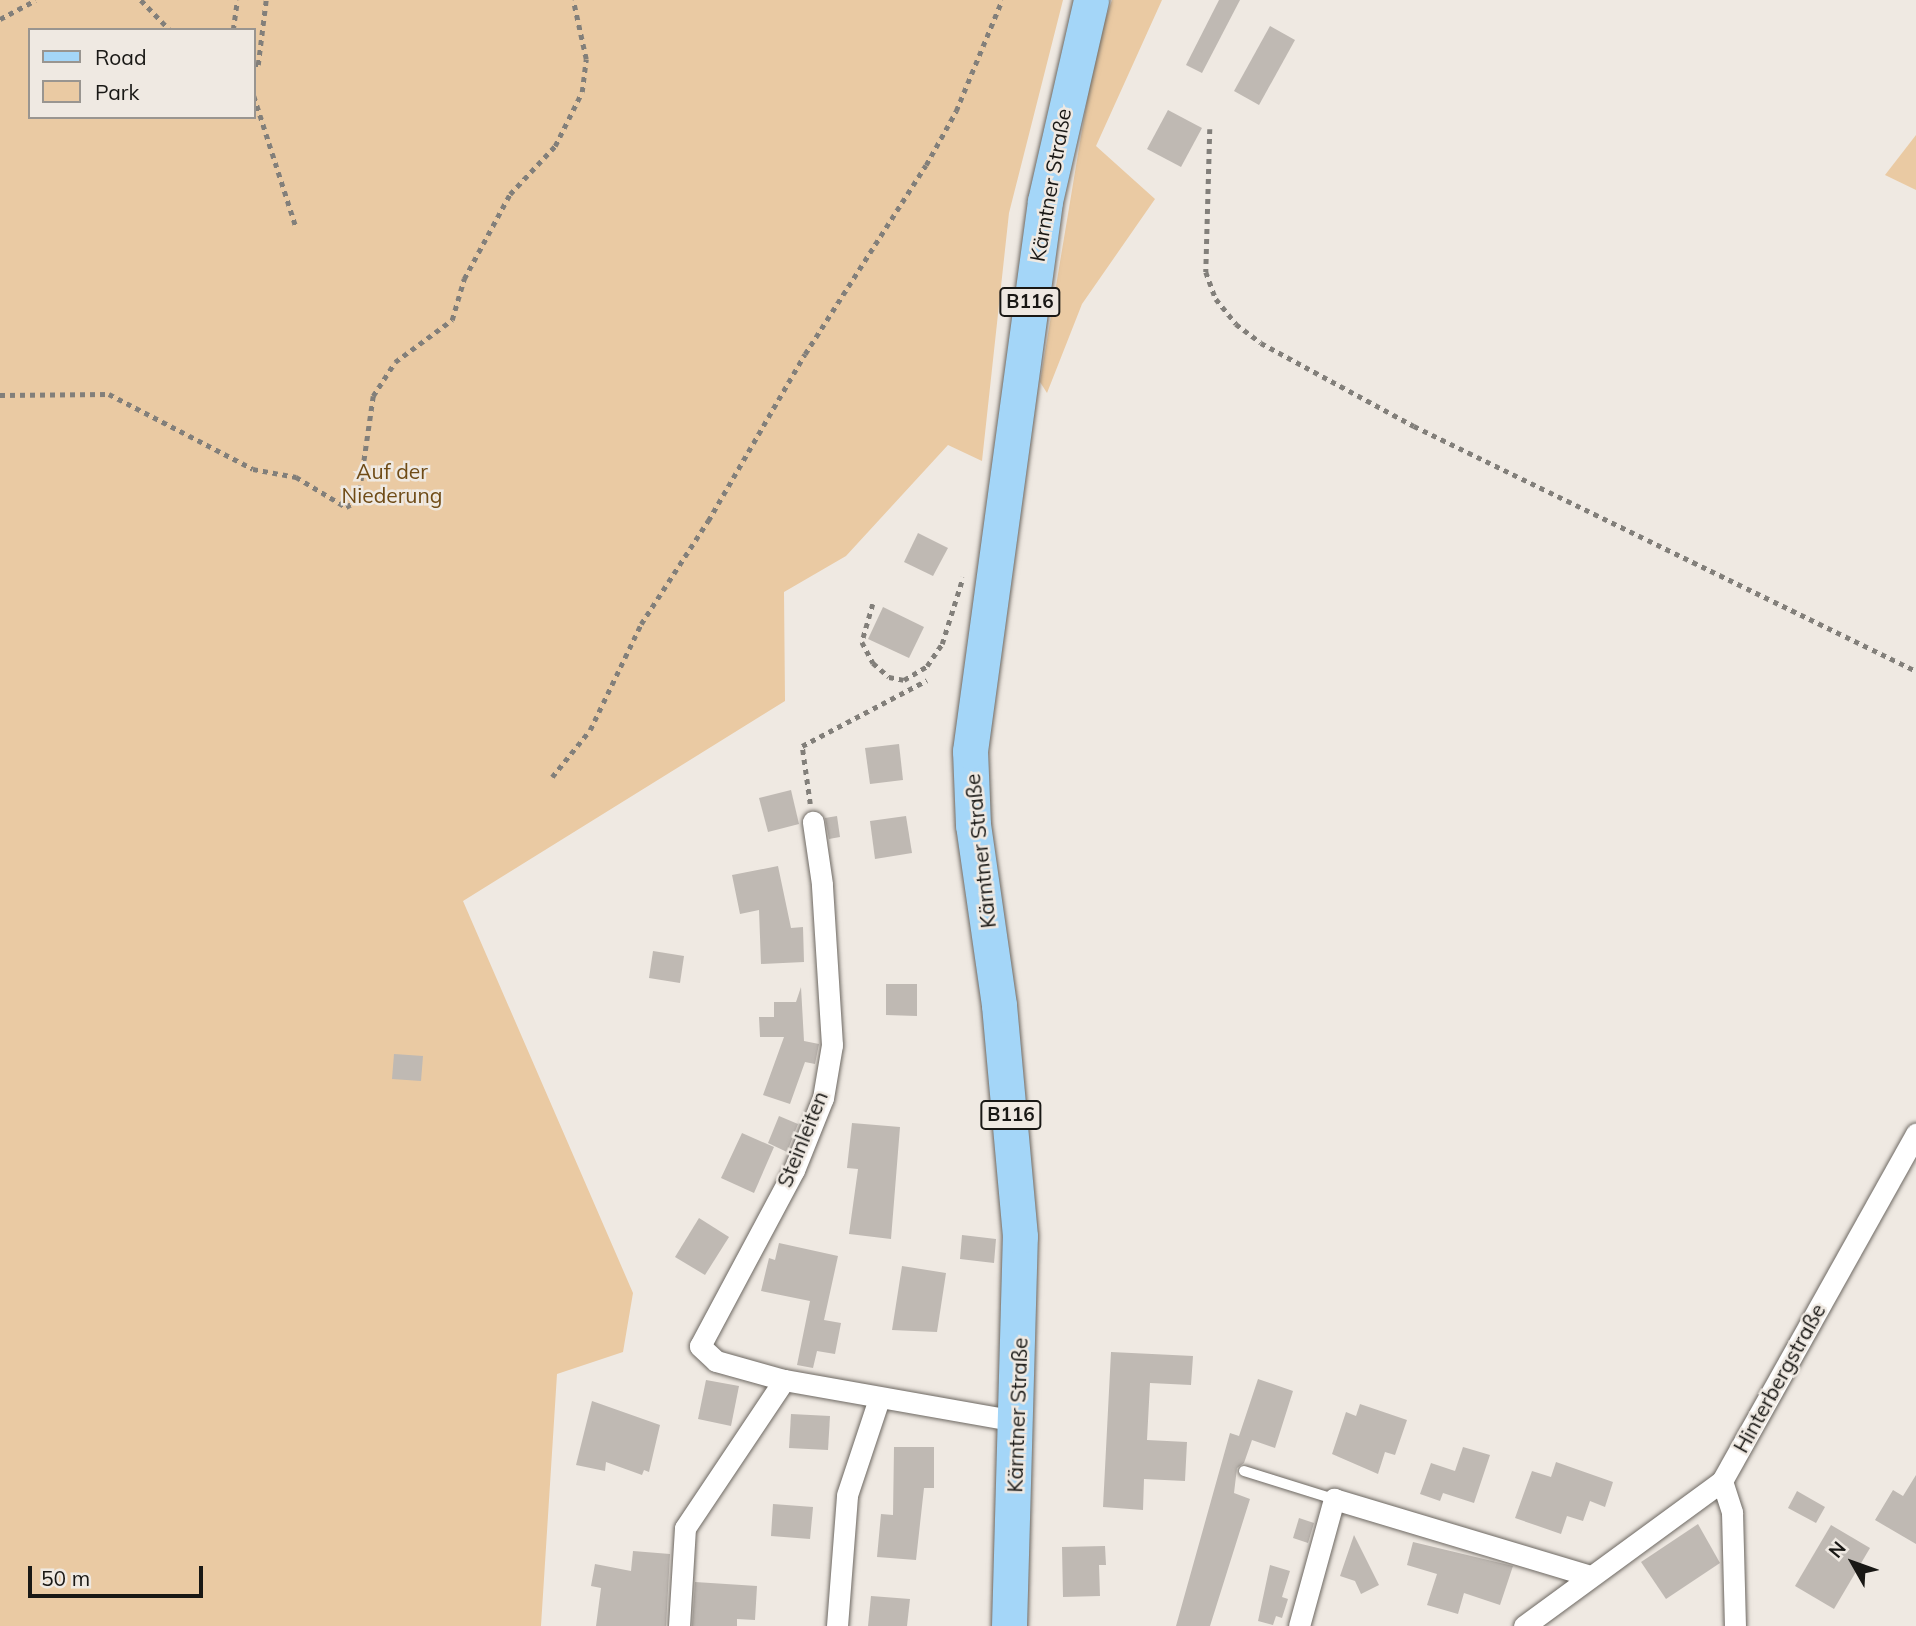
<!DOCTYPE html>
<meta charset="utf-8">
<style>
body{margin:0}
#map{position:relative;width:1916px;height:1626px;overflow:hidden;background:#efe9e2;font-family:Mulish,sans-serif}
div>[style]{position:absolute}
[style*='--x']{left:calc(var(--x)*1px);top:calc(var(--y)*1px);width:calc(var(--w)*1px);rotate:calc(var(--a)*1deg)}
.green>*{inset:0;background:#eacaa3}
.building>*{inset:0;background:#bfb9b3}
.path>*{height:4.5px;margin-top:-2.25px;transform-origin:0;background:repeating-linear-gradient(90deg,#827f7a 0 5px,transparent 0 10px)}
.roads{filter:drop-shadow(0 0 2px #6d6862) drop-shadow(0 0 2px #6d6862)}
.lane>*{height:10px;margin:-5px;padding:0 5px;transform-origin:5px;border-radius:5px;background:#fff}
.street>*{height:21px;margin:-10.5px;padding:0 10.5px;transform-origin:10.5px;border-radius:10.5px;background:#fff}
.primary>*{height:35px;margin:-17.5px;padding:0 17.5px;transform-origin:17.5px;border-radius:17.5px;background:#a4d6f8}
span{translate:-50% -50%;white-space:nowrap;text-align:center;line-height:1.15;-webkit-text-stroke:5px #efe9e2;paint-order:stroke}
.shield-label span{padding:2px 5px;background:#efe9e2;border:2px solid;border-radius:5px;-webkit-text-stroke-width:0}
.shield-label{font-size:19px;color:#191815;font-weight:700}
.street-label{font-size:21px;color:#191815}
.park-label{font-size:21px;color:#6f4b16}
.legend{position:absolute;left:28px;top:28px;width:228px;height:91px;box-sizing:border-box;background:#efe9e2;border:2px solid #999590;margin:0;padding:9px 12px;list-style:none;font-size:21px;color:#191815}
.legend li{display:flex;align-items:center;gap:14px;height:35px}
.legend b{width:35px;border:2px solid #999590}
.north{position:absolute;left:1818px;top:1528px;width:70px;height:70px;-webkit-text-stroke:5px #efe9e2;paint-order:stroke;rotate:310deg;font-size:19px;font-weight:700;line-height:28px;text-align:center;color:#191815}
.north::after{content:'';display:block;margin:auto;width:24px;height:32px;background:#191815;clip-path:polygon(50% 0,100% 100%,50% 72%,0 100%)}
.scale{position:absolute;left:28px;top:1566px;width:175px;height:32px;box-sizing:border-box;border:4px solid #191815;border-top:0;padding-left:9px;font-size:21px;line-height:24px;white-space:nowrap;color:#191815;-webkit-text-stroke:5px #efe9e2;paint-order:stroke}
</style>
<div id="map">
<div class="green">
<div style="clip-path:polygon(evenodd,0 0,1063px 0,1009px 213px,982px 461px,948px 445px,846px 556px,784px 592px,785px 701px,463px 901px,633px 1293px,623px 1352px,557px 1374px,541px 1626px,0 1626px,0 0,30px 30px,254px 30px,254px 117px,30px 117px,30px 30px)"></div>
<div style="clip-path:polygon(1112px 0,1162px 0,1096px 146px,1155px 199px,1082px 304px,1047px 393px,1040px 382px,1082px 130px,1097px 44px)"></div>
<div style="clip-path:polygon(1916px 135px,1916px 190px,1885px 175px)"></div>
</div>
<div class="building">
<div style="clip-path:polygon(1219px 0,1240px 0,1202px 73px,1186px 65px)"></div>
<div style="clip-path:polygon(1270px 26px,1295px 40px,1259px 105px,1234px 91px)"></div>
<div style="clip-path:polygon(1168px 110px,1202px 128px,1181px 167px,1147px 149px)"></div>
<div style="clip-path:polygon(918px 533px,948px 548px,933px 576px,904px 562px)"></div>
<div style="clip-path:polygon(883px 607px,924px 627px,909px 658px,868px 639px)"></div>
<div style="clip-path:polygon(899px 744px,903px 780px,870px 784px,865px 748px)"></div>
<div style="clip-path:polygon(791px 790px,799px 824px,768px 832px,759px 798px)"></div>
<div style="clip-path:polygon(837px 816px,840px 837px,829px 839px,825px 818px)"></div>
<div style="clip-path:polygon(906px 816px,912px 853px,875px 859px,870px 821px)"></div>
<div style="clip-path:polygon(778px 866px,791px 928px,803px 927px,804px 962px,761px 964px,759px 910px,740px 914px,732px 875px)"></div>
<div style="clip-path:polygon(653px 951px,684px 956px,680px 983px,649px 978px)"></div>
<div style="clip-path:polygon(886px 984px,917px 984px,917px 1016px,886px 1015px)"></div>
<div style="clip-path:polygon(801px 987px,804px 1041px,819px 1044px,815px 1064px,805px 1062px,790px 1104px,763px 1095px,784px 1037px,760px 1037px,759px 1017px,774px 1017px,774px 1002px,796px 1002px)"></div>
<div style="clip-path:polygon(394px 1054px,423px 1056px,421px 1081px,392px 1079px)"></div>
<div style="clip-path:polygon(779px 1116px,798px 1124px,787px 1152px,768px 1143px)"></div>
<div style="clip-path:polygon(852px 1123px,900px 1127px,891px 1239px,849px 1234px,858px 1169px,847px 1168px)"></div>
<div style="clip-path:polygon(742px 1133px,774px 1147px,754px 1193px,721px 1178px)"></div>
<div style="clip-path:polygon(699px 1218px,729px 1237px,705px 1275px,675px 1257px)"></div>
<div style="clip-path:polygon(962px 1235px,996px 1239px,994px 1263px,960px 1259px)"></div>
<div style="clip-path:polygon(779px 1243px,838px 1256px,824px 1320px,841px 1323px,835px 1354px,817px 1351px,813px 1368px,797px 1365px,810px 1301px,761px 1291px,769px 1258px,775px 1260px)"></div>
<div style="clip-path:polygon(902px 1266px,946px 1273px,937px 1332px,892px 1330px)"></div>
<div style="clip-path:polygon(1111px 1352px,1193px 1356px,1191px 1385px,1150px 1383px,1147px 1440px,1187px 1442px,1185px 1481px,1144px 1479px,1143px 1510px,1103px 1507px)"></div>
<div style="clip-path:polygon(1258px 1379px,1293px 1391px,1275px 1448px,1252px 1440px,1244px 1463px,1237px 1468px,1234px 1493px,1250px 1499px,1210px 1626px,1176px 1626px,1230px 1433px,1239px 1436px)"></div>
<div style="clip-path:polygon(706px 1380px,739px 1386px,731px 1426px,698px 1419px)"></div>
<div style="clip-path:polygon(592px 1401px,660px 1425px,649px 1472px,644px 1470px,642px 1475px,606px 1462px,605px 1471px,576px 1465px)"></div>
<div style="clip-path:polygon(1360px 1404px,1407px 1420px,1395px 1455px,1385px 1452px,1378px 1474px,1332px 1454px,1346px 1412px,1356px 1416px)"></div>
<div style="clip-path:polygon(791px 1414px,830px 1416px,828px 1450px,789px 1448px)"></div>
<div style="clip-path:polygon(894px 1447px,934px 1447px,934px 1488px,924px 1488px,916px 1560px,877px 1557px,881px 1514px,893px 1515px)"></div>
<div style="clip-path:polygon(1463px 1447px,1490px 1455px,1474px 1503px,1443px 1493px,1440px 1501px,1420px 1494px,1431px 1463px,1455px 1471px)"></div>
<div style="clip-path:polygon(1556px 1462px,1613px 1482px,1605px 1507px,1590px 1501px,1583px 1521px,1567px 1516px,1561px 1534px,1515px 1518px,1532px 1471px,1551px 1477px)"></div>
<div style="clip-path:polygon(1916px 1475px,1916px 1544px,1875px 1520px,1893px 1490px,1903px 1496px)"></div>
<div style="clip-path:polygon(1797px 1491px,1825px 1507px,1816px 1523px,1788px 1508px)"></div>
<div style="clip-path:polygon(773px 1504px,813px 1507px,810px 1539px,771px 1536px)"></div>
<div style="clip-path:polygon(1299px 1518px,1314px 1523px,1308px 1543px,1293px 1538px)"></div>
<div style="clip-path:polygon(1698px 1524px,1720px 1563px,1666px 1599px,1641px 1562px)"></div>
<div style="clip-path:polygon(1831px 1525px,1870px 1548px,1834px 1609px,1795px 1586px)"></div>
<div style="clip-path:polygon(1354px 1535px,1379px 1585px,1361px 1594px,1355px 1581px,1340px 1576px)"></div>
<div style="clip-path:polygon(1413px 1542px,1513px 1566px,1500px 1605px,1464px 1593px,1458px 1614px,1427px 1605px,1437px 1574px,1407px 1565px)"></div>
<div style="clip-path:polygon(1105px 1546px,1106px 1565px,1099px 1565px,1100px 1596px,1063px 1597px,1062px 1547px)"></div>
<div style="clip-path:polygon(633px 1551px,670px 1554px,666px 1626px,596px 1626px,601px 1588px,591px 1586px,595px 1564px,631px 1571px)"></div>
<div style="clip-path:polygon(1270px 1565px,1290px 1571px,1282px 1597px,1288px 1599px,1282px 1618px,1276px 1616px,1273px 1625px,1258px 1621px)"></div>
<div style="clip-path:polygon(695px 1582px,757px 1586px,755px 1620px,737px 1619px,737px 1626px,692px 1626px)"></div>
<div style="clip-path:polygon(871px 1596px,910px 1599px,907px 1626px,868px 1626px)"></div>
</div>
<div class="path">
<div style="--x:141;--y:0;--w:42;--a:46"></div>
<div style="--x:0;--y:19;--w:40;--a:-28"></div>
<div style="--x:233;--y:30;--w:30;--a:-82"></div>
<div style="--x:254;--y:65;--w:4;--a:0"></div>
<div style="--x:258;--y:65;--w:65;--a:-83"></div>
<div style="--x:254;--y:96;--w:138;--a:72.2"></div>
<div style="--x:1210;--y:129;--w:143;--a:91.6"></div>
<div style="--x:1206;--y:272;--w:29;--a:70"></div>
<div style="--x:1216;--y:299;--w:32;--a:51"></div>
<div style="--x:1236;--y:324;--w:31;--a:37"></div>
<div style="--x:1261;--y:343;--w:174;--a:28.5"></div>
<div style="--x:1414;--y:426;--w:559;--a:26.01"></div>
<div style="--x:0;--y:395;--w:109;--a:-0.5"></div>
<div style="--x:109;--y:394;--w:162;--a:27.5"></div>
<div style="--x:253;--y:469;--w:44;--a:10.5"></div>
<div style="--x:296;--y:477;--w:58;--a:31"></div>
<div style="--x:346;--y:507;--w:14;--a:-30"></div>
<div style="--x:358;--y:500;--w:105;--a:-81.8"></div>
<div style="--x:373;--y:396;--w:40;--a:-57.1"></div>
<div style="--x:395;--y:362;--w:71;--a:-36.4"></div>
<div style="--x:452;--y:320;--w:43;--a:-73.7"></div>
<div style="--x:464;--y:279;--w:97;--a:-61.6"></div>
<div style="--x:510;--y:194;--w:66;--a:-46.8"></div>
<div style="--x:555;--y:146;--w:60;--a:-63.4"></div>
<div style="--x:582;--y:92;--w:33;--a:-83"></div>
<div style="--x:586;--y:59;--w:60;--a:-102.4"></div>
<div style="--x:873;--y:604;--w:40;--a:106"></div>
<div style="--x:862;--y:642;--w:24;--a:62"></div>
<div style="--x:873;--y:663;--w:21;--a:41"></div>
<div style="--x:889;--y:677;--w:15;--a:11"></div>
<div style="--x:904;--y:680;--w:27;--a:-31"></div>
<div style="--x:927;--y:666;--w:27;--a:-56"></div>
<div style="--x:942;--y:644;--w:70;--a:-72.6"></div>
<div style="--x:552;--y:777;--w:60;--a:-51"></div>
<div style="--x:590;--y:730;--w:118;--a:-64.3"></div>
<div style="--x:641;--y:624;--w:123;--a:-57"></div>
<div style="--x:708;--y:521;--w:193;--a:-59.9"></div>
<div style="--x:805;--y:354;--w:224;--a:-57.4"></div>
<div style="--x:926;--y:165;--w:62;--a:-60.9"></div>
<div style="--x:956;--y:111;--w:120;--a:-67.5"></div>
<div style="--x:810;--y:804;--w:59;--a:-97.9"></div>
<div style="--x:802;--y:746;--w:141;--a:-27.8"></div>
</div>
<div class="roads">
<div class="lane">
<div style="--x:1244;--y:1471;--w:94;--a:17.3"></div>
</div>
<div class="street">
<div style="--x:784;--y:1380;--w:237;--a:10"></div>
<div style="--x:1722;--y:1481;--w:33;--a:72"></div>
<div style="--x:1732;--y:1512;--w:114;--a:88.5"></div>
<div style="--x:679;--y:1626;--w:98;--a:-86.5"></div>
<div style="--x:685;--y:1528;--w:178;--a:-56.2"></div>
<div style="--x:784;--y:1380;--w:71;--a:-164.4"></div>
<div style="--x:716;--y:1361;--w:22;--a:-137"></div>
<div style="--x:700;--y:1346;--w:200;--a:-61.9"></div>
<div style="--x:794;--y:1170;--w:78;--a:-68.1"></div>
<div style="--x:823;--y:1098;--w:54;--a:-80.4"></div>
<div style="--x:832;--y:1045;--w:161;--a:-93.6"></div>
<div style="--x:822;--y:884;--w:63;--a:-98.3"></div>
<div style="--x:837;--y:1626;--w:131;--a:-85.6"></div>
<div style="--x:847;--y:1495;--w:101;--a:-71.6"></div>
<div style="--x:1299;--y:1626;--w:132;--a:-74.6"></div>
<div style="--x:1334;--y:1499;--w:267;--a:16.7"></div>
<div style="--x:1524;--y:1626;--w:245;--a:-36.2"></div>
<div style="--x:1722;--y:1481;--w:398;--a:-60.8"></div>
</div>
<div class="primary">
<div style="--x:1009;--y:1626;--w:390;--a:-88.4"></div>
<div style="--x:1020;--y:1236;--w:232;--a:-95.2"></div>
<div style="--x:999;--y:1005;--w:182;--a:-98.2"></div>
<div style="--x:973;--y:825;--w:74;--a:-92.3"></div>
<div style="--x:970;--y:751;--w:555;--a:-82.23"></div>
<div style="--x:1045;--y:201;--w:206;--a:-77.1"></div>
</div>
</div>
<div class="shield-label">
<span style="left:1030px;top:302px">B116</span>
<span style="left:1011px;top:1115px">B116</span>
</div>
<div class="street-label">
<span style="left:1050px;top:185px;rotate:-80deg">Kärntner Straße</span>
<span style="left:980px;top:851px;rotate:-96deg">Kärntner Straße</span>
<span style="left:802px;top:1139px;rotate:-68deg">Steinleiten</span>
<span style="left:1779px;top:1378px;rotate:-61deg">Hinterbergstraße</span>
<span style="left:1017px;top:1415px;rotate:-88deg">Kärntner Straße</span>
</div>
<div class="park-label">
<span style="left:392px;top:483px">Auf der<br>Niederung</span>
</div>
<ul class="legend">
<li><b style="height:9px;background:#a4d6f8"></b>Road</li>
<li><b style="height:19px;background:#eacaa3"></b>Park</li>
</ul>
<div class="north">N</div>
<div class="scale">50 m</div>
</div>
